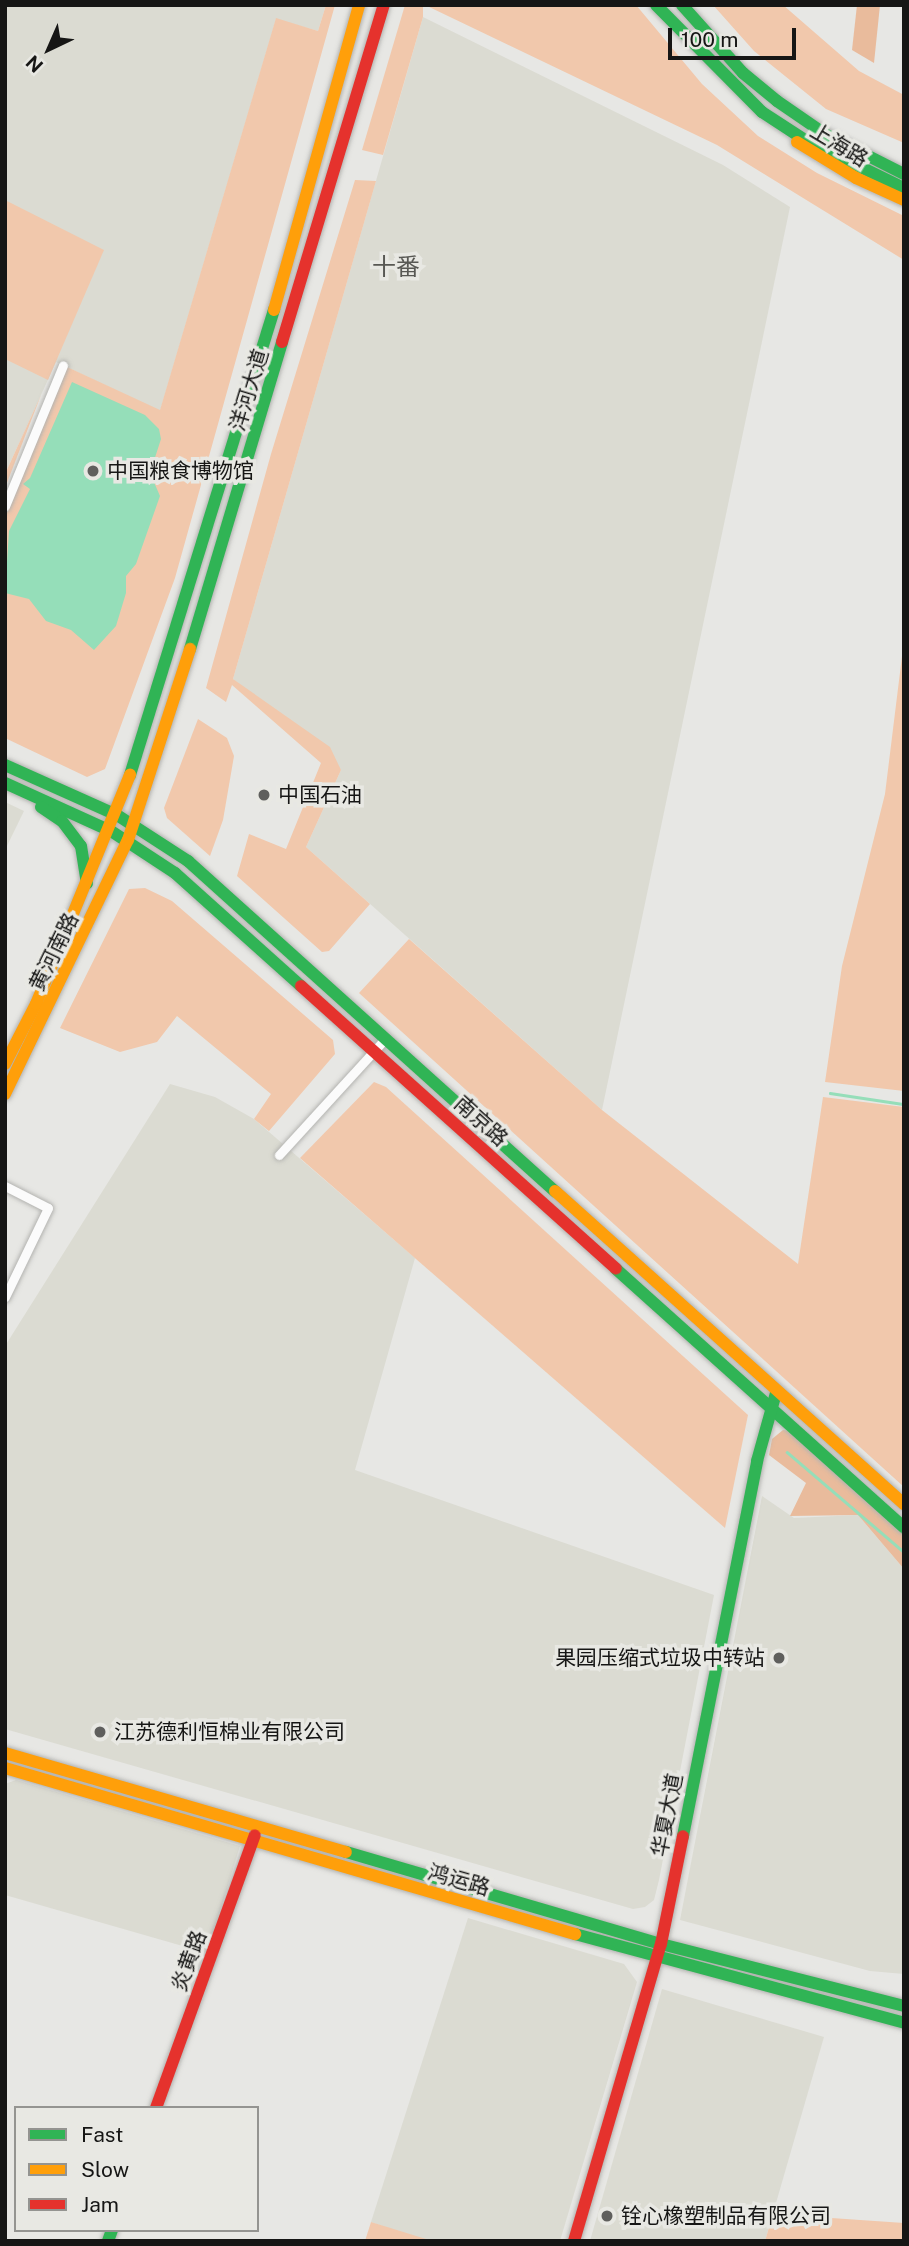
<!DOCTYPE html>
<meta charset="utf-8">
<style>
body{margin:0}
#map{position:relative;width:909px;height:2246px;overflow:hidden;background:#e7e7e4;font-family:"Public Sans","Noto Sans SC",sans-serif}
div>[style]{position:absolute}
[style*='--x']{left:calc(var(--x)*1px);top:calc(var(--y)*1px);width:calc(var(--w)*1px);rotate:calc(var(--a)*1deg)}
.built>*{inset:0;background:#dbdbd2}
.green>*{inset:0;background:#f1c8ac}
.forest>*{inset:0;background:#e9bb9c}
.water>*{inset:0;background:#95deb9}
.stream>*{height:2.5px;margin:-1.25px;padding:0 1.25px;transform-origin:1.25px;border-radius:1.25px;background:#95deb9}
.roads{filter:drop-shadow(0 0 2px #b3b3b0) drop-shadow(0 0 2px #b3b3b0)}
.street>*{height:9px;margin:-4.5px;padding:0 4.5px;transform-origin:4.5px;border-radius:4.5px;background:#fbfbfb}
.fast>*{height:12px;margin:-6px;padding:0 6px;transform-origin:6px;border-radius:6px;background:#30b455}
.slow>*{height:12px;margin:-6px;padding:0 6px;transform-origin:6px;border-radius:6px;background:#ff9f0a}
.jam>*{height:12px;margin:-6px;padding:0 6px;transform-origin:6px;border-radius:6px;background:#e5322d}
.dots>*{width:19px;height:19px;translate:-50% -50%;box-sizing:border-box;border:4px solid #e8e8e3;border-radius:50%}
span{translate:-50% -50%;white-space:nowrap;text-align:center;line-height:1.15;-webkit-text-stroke:7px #e8e8e3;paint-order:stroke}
.street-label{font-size:21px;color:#161615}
.poi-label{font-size:21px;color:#161615}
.left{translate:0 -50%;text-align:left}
.right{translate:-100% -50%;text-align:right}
.quarter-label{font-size:24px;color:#585854}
.frame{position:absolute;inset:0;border:7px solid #161615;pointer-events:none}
.legend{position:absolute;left:14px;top:2106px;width:245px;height:126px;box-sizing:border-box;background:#e8e8e3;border:2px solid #949491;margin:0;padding:9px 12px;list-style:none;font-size:21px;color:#161615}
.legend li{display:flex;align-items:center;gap:14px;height:35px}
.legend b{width:35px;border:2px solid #949491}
.north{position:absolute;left:14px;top:14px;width:70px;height:70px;-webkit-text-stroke:5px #e8e8e3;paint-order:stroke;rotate:224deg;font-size:19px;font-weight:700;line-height:28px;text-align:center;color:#161615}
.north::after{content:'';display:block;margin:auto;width:24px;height:32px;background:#161615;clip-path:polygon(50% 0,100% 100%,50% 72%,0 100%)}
.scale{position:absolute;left:668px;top:28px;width:128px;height:32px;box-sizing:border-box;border:4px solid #161615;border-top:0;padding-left:9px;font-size:21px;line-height:24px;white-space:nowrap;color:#161615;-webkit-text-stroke:5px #e8e8e3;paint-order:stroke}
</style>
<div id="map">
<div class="built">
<div style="clip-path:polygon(5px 5px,326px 5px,318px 31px,276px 19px,160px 411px,56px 362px,5px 474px)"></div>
<div style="clip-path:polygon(423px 17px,723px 165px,790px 207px,602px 1110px,306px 847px,341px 770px,233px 679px)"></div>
<div style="clip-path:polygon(5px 802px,24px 811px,5px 850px)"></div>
<div style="clip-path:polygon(170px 1084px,215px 1097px,254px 1119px,415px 1258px,355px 1470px,714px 1595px,659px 1880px,654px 1900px,645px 1907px,633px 1909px,5px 1729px,5px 1346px)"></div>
<div style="clip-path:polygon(762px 1496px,794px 1518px,858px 1515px,904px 1569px,904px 1974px,870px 1971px,680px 1920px)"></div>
<div style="clip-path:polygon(16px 1780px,240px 1846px,207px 1953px,5px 1895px,5px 1784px)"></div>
<div style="clip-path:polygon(468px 1918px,624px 1964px,637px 1982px,560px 2241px,425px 2241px,371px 2222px)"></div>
<div style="clip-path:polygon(662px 1989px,824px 2037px,765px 2241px,590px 2241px)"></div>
</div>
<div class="green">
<div style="clip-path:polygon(326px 5px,335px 5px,175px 578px,105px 769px,87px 777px,5px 738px,5px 518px,65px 366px,160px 410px,276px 18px,318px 31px)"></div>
<div style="clip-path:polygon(405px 5px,423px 5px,423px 17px,383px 155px,362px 150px)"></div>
<div style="clip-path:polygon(425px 5px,636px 5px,702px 84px,758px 136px,817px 173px,904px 216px,904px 260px,717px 145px)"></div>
<div style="clip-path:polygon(713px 5px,783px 5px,859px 71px,904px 95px,904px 143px,826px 109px,754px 51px)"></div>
<div style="clip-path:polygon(355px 180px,376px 181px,233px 679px,330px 747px,341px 770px,306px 847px,370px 904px,329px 951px,322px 952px,237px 876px,249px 834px,286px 849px,321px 763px,232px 685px,226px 702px,206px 688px,271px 454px)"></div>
<div style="clip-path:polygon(5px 200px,104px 250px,48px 380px,5px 359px)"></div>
<div style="clip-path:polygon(41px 395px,5px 488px,5px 474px)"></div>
<div style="clip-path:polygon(904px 640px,904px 1091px,825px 1082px,842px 966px,885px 794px)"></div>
<div style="clip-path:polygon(198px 719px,227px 738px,234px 756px,223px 820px,210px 856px,167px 818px,164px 808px)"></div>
<div style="clip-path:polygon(145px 888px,172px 901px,333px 1040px,335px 1054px,269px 1131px,254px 1119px,271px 1094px,177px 1016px,157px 1042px,120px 1052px,60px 1028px,129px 889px)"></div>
<div style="clip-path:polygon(409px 939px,602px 1110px,798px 1264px,823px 1097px,904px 1107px,904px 1487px,359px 993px)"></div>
<div style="clip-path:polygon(374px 1082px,386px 1087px,748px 1415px,725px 1528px,300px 1158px)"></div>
<div style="clip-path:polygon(773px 2214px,904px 2223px,904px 2241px,765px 2241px)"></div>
<div style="clip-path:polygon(371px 2222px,426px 2239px,425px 2241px,365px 2241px)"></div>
</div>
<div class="forest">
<div style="clip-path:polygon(857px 5px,880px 5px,874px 63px,852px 50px)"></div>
<div style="clip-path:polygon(783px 1430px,790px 1431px,904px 1532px,904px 1569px,858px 1515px,790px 1516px,806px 1483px,769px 1455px,772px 1439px)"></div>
</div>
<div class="water">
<div style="clip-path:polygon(72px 382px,145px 415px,159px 429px,161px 439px,150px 473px,160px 496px,136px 564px,126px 576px,126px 593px,116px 626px,94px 650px,71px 630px,46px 621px,29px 599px,5px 593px,9px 531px,30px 489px,23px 484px,30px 478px)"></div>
</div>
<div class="stream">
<div style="--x:830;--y:1093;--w:75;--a:8.5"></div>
<div style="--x:787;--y:1452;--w:154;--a:40.5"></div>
</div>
<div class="roads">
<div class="street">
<div style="--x:5;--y:506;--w:152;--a:-67.6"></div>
<div style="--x:279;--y:1155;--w:157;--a:-47.6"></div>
<div style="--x:5;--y:1186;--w:48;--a:27.1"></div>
<div style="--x:48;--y:1208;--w:99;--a:115.8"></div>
</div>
<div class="fast">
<div style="--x:656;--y:5;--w:151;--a:45.3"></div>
<div style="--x:762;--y:112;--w:51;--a:33.1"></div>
<div style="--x:805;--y:140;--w:110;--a:25.9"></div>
<div style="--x:682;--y:5;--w:91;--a:48.1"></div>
<div style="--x:743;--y:73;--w:44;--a:39.5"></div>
<div style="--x:777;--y:101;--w:58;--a:34.5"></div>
<div style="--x:825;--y:134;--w:89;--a:26.9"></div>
<div style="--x:190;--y:649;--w:320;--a:-73.3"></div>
<div style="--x:5;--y:765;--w:123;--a:24.1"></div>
<div style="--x:117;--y:815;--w:85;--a:32.9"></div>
<div style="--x:188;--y:861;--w:494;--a:42"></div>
<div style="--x:130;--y:775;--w:487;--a:-72.8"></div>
<div style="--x:5;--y:783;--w:116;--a:24.4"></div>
<div style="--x:111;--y:831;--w:77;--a:33.3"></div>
<div style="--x:175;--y:873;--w:169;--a:41.9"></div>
<div style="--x:41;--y:807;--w:25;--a:34"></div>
<div style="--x:62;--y:821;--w:31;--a:53"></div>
<div style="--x:81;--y:846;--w:38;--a:81"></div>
<div style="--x:616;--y:1269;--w:387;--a:41.9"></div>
<div style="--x:683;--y:1836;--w:382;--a:-78.8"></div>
<div style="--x:757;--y:1461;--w:71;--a:-74.4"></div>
<div style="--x:346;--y:1852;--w:328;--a:16.3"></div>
<div style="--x:661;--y:1944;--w:251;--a:14.3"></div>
<div style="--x:575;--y:1934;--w:341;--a:15.1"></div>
<div style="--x:108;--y:2241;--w:12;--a:-70"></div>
</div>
<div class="slow">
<div style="--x:797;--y:142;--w:69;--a:31.4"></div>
<div style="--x:856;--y:178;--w:53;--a:24.6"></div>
<div style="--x:274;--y:310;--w:317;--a:-74.4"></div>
<div style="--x:5;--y:1064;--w:68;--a:-62.7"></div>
<div style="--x:36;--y:1004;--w:248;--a:-67.7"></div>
<div style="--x:5;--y:1094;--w:282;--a:-64.2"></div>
<div style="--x:128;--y:840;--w:201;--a:-72"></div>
<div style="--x:555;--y:1191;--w:469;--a:41.9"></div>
<div style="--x:5;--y:1753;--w:355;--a:16.2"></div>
<div style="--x:5;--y:1768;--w:594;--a:16.24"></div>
</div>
<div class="jam">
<div style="--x:282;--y:342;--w:352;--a:-73.2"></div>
<div style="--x:301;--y:986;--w:423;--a:41.9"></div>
<div style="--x:156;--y:2108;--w:290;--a:-70.1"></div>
<div style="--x:574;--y:2241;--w:309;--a:-73.7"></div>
<div style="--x:661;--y:1944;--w:110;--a:-78.5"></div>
</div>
</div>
<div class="dots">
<div style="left:93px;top:471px;background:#5f5f5d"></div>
<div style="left:264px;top:795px;background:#5f5f5d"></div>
<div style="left:779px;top:1658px;background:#5f5f5d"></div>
<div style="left:100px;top:1732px;background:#5f5f5d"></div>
<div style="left:607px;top:2216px;background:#5f5f5d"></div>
</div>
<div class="street-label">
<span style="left:839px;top:145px;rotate:31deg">上海路</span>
<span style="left:249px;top:390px;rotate:-73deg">洋河大道</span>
<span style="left:54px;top:952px;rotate:-64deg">黄河南路</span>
<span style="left:481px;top:1121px;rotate:42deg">南京路</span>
<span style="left:667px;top:1815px;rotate:-79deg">华夏大道</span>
<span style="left:459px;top:1880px;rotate:16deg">鸿运路</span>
<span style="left:189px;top:1961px;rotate:-70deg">炎黄路</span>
</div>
<div class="poi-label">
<span class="left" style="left:107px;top:471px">中国粮食博物馆</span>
<span class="left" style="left:278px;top:795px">中国石油</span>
<span class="right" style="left:765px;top:1658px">果园压缩式垃圾中转站</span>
<span class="left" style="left:114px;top:1732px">江苏德利恒棉业有限公司</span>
<span class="left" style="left:621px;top:2216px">铨心橡塑制品有限公司</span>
</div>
<div class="quarter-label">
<span style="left:396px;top:267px">十番</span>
</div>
<div class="frame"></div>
<ul class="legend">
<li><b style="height:9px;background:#30b455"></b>Fast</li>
<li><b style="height:9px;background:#ff9f0a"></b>Slow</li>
<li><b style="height:9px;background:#e5322d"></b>Jam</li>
</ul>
<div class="north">N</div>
<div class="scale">100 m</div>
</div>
